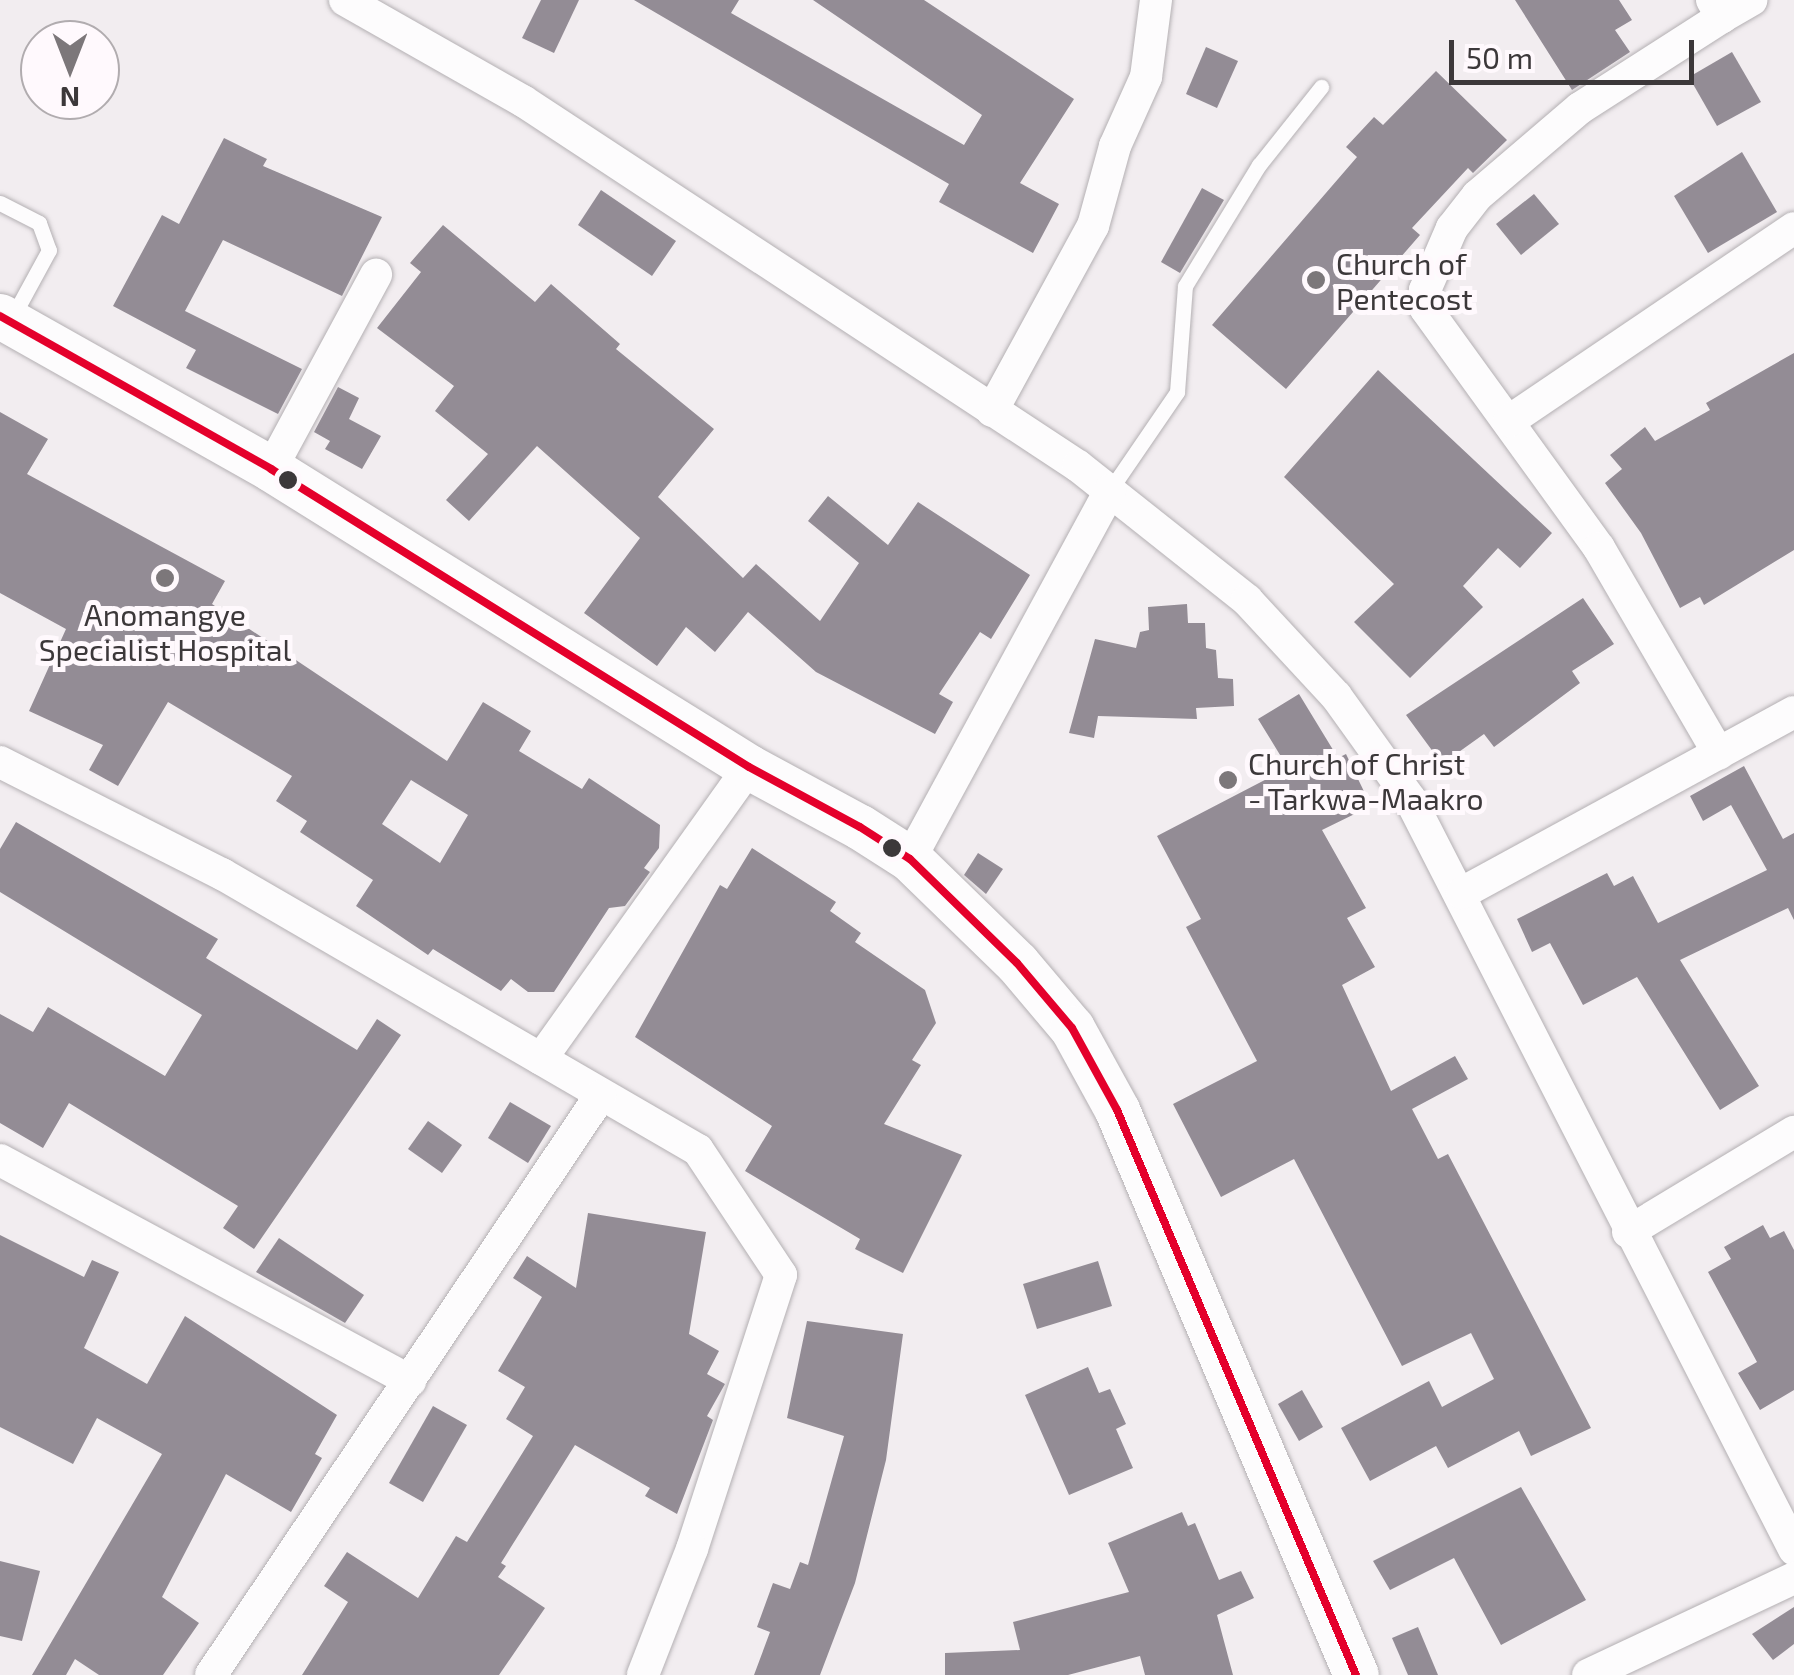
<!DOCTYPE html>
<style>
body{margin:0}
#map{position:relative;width:1794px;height:1675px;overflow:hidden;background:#f2edf0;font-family:"Exo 2",sans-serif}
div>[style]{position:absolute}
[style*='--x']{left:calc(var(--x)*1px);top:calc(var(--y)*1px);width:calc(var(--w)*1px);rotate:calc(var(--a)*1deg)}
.building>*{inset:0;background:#938c95}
.roads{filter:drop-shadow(0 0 2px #b4b0b3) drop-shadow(0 0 2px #b4b0b3)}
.lane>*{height:15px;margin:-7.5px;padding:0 7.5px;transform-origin:7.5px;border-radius:7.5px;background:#fdfcfd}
.street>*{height:32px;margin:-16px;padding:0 16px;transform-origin:16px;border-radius:16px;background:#fdfcfd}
.secondary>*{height:45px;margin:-22.5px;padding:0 22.5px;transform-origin:22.5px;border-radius:22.5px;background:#fdfcfd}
.bus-1>*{height:8px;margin:-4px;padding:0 4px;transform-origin:4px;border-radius:4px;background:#e4002b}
.dots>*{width:28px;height:28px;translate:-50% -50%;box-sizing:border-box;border:5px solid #fff9fd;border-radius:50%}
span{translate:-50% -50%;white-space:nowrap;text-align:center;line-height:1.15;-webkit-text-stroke:10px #fff9fd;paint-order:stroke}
.poi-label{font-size:30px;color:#3c383a}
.left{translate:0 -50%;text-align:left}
.north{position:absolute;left:20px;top:20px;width:100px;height:100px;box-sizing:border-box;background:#fff9fd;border:2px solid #b1acaf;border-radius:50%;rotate:180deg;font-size:28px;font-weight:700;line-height:40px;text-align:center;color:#3c383a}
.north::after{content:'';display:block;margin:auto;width:35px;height:45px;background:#7c777a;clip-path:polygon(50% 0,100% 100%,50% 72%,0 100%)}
.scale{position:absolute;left:1449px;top:40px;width:245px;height:45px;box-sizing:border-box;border:5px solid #3c383a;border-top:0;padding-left:12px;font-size:30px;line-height:35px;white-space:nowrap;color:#3c383a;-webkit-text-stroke:8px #fff9fd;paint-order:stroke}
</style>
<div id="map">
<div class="building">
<div style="clip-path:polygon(541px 0,579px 0,554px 53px,522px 38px)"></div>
<div style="clip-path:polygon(634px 0,739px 0,731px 13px,964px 145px,982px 115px,813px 0,924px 0,1074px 99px,1020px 183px,1059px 204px,1033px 253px,939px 202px,949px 184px)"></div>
<div style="clip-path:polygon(1515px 0,1619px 0,1632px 20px,1615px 30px,1630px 52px,1572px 90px)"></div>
<div style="clip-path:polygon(1206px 47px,1238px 61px,1217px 108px,1186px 94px)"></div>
<div style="clip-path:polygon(1732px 52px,1761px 102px,1717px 126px,1689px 77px)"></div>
<div style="clip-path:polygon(1436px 71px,1507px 140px,1473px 173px,1468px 168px,1412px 228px,1420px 235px,1286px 389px,1212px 325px,1357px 157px,1346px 147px,1374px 117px,1383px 125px)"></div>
<div style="clip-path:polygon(224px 138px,267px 159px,263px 166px,382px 217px,342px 296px,223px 240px,185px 311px,302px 369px,278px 414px,186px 368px,196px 350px,113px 306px,162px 215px,179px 224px)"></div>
<div style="clip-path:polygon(1742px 152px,1777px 212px,1708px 253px,1674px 196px)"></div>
<div style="clip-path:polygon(1202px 188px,1224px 200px,1180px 273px,1161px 262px)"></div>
<div style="clip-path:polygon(601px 190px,676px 241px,652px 276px,578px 225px)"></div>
<div style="clip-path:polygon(1534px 194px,1559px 224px,1521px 255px,1496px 224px)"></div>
<div style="clip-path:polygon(443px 225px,535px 302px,551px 284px,620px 344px,616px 349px,714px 429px,658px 497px,743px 578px,756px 564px,820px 621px,859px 563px,808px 521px,828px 496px,888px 545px,918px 502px,1030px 575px,991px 639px,980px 632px,939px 694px,953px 702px,935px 734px,816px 672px,748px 612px,715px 652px,686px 627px,657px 666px,584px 613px,640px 538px,537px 446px,469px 521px,446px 500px,488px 454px,435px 411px,454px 386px,377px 328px,421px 272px,410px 263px)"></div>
<div style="clip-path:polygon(1794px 353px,1794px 550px,1704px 605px,1700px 597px,1680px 608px,1641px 533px,1605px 483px,1622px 469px,1610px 455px,1645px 427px,1655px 441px,1710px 410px,1706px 403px)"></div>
<div style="clip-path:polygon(1378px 370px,1552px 533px,1520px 568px,1498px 548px,1463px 586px,1483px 607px,1410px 678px,1354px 622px,1394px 584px,1284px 477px)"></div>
<div style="clip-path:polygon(338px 387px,359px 398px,349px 419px,381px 436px,362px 469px,325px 449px,330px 441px,314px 432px)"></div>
<div style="clip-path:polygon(evenodd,0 412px,48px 439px,27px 474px,225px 581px,212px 604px,447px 761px,483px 702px,531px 731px,519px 751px,582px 789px,589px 778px,660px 825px,659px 848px,644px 868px,650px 872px,625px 906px,609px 908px,554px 992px,528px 992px,511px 979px,501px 991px,433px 949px,428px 955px,356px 906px,373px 880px,300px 832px,307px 821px,276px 801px,292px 776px,168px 702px,118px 786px,89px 770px,103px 745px,29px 711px,66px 629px,0 593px,0 412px,411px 780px,468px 815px,440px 863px,382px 824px,411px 780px)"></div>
<div style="clip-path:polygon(1583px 598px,1614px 644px,1572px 671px,1580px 683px,1494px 747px,1484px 734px,1442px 764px,1406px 715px)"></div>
<div style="clip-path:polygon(1187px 604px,1188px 623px,1205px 623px,1206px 648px,1216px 650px,1218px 678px,1233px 679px,1234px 706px,1196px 708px,1197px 719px,1098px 716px,1094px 738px,1069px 733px,1095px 639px,1136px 648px,1140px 632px,1149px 630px,1148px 607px)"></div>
<div style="clip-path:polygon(1299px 694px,1338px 758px,1346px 754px,1371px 806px,1322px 830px,1366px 908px,1347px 918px,1375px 967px,1342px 985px,1391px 1091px,1455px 1056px,1468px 1079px,1412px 1109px,1438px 1159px,1448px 1154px,1591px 1428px,1531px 1456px,1519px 1431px,1448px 1468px,1436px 1446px,1370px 1481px,1341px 1428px,1429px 1381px,1442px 1407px,1494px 1379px,1471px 1333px,1402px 1366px,1294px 1159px,1221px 1197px,1173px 1104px,1257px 1061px,1186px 927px,1201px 919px,1157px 836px,1288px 768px,1258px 719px)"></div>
<div style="clip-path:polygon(1744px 766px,1783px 839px,1794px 833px,1794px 920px,1788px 908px,1680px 960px,1759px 1086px,1720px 1110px,1637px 977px,1583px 1005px,1550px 943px,1532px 952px,1517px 919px,1607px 873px,1614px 886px,1633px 876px,1658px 923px,1767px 870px,1731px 805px,1703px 821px,1690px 796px)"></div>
<div style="clip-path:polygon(16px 822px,218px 939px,206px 958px,357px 1050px,377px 1019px,401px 1035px,254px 1249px,223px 1228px,238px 1206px,69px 1103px,43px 1148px,0 1123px,0 1014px,33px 1032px,48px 1007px,165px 1076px,202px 1015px,0 892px,0 849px)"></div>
<div style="clip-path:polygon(752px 848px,836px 902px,830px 911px,861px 933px,855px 942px,925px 990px,936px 1023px,912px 1060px,921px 1065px,884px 1124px,962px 1155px,903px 1273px,855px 1249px,860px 1239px,745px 1171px,772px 1126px,635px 1037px,720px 885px,727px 889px)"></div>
<div style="clip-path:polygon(978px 853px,1003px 869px,986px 894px,964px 875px)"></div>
<div style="clip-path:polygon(510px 1102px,551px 1126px,528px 1163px,488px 1138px)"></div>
<div style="clip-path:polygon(428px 1121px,462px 1145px,442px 1173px,408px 1149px)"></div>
<div style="clip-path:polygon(588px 1213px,706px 1232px,689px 1334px,719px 1351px,707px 1374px,725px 1384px,707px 1416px,713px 1420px,677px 1514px,645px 1496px,650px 1488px,575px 1445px,501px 1563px,506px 1566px,498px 1577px,545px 1608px,499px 1675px,302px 1675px,348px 1602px,324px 1586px,347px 1552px,418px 1598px,456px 1536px,467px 1542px,533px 1436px,506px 1419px,525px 1387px,498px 1371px,542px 1297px,513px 1278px,527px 1256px,576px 1288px)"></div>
<div style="clip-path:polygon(1763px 1225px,1770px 1238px,1784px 1231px,1794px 1250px,1794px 1390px,1760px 1410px,1738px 1373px,1757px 1362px,1708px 1272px,1731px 1259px,1724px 1247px)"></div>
<div style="clip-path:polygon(0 1235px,84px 1277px,92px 1260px,119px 1272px,84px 1348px,147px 1384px,185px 1316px,337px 1415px,315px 1454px,322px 1458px,291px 1512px,226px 1474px,162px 1597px,199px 1623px,163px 1675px,99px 1675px,75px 1659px,66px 1675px,32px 1675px,162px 1454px,97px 1418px,73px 1464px,0 1427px)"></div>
<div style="clip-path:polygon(279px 1238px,364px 1295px,345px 1323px,256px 1272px)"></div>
<div style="clip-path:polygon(1098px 1261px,1112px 1306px,1037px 1329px,1023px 1284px)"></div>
<div style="clip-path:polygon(807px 1321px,903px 1334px,886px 1460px,855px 1583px,820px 1675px,754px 1675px,770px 1632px,757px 1627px,773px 1583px,790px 1589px,800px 1562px,808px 1565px,844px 1436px,787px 1418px)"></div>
<div style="clip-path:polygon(1088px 1367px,1099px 1393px,1110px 1389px,1126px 1424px,1116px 1429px,1133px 1468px,1069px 1495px,1025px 1395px)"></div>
<div style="clip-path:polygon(1302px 1390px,1323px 1427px,1299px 1441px,1278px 1404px)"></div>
<div style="clip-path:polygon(433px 1406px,467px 1425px,423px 1502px,389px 1483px)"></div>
<div style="clip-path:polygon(1521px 1487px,1586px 1600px,1501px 1645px,1454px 1558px,1390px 1590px,1373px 1561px)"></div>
<div style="clip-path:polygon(1182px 1512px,1188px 1526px,1195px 1523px,1219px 1580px,1241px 1571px,1254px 1598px,1217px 1615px,1233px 1675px,1145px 1675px,1140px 1656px,1068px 1675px,945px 1675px,945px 1653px,1020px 1650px,1013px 1622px,1129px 1592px,1108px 1543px)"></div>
<div style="clip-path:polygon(0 1561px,40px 1571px,22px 1641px,0 1636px)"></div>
<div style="clip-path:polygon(1794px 1607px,1794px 1644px,1773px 1660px,1752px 1634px)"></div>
<div style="clip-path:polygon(1418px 1627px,1438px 1675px,1408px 1675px,1392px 1638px)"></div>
</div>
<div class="roads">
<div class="lane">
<div style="--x:0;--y:203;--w:44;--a:27.1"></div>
<div style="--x:39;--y:223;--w:29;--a:70"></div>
<div style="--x:49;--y:250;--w:77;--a:118.6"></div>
<div style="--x:1110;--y:490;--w:119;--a:-55.6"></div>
<div style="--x:1177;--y:392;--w:106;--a:-85.7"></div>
<div style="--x:1185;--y:286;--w:142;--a:-58.6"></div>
<div style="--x:1259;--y:165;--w:100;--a:-51.5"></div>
</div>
<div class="street">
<div style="--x:345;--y:0;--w:205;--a:29.6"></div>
<div style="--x:523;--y:101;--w:664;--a:33.33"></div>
<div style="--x:1078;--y:466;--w:216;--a:38.4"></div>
<div style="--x:1247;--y:600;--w:131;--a:47.2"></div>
<div style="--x:1336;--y:696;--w:127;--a:54.3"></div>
<div style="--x:1410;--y:799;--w:843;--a:62.89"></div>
<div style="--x:1712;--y:0;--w:20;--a:60"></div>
<div style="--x:1722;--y:17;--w:169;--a:147.3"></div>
<div style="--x:1580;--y:108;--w:135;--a:139.5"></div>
<div style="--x:1477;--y:196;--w:41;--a:128"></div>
<div style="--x:1452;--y:228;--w:68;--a:113.5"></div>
<div style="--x:1425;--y:290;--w:19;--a:87"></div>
<div style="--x:1426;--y:309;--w:295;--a:54.1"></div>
<div style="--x:1599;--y:548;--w:238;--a:59.8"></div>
<div style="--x:1722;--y:17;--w:34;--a:-30"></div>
<div style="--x:992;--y:411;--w:211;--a:-61.4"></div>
<div style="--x:1093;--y:226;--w:83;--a:-74.6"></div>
<div style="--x:1115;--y:146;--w:76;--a:-65.8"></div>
<div style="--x:1146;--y:77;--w:78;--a:-82.6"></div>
<div style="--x:1509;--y:421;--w:344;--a:-34.1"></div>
<div style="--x:271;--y:469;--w:221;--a:-61.6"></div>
<div style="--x:0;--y:762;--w:249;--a:26.8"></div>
<div style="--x:222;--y:874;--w:550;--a:30.11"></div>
<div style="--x:698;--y:1150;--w:150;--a:56.4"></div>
<div style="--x:781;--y:1275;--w:288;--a:108"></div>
<div style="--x:692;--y:1549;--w:135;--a:111.3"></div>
<div style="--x:910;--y:859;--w:420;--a:-61.5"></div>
<div style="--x:1462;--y:893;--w:378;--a:-28.6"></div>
<div style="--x:541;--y:1059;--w:359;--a:-54.5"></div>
<div style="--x:0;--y:1160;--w:466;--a:28.3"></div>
<div style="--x:1628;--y:1232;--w:194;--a:-31.1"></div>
<div style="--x:211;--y:1675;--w:698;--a:-56.1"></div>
<div style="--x:1588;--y:1675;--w:228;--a:-25.2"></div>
</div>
<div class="secondary">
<div style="--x:0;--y:316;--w:311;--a:29.4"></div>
<div style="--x:271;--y:469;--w:563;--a:31.94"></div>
<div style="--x:749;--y:767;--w:126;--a:28.4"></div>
<div style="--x:860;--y:827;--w:59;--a:32.6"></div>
<div style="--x:910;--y:859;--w:149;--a:44.2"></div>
<div style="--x:1017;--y:963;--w:85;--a:49.8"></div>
<div style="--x:1072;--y:1028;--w:94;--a:61.2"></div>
<div style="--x:1117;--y:1110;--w:613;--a:67.07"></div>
</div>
</div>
<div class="bus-1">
<div style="--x:0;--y:316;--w:311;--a:29.4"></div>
<div style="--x:271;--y:469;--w:563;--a:31.94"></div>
<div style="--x:749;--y:767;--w:126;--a:28.4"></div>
<div style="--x:860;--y:827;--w:59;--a:32.6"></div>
<div style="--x:910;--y:859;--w:149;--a:44.2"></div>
<div style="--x:1017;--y:963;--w:85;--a:49.8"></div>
<div style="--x:1072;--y:1028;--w:94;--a:61.2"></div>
<div style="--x:1117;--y:1110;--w:613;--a:67.07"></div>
</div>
<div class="dots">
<div style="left:1316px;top:280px;background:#7c777a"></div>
<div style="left:288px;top:480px;background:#3c383a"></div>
<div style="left:165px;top:578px;background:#7c777a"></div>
<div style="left:1228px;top:780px;background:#7c777a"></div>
<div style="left:892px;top:848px;background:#3c383a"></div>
</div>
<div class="poi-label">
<span class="left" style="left:1336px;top:280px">Church of<br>Pentecost</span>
<span style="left:165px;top:631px">Anomangye<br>Specialist Hospital</span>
<span class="left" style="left:1248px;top:780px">Church of Christ<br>- Tarkwa-Maakro</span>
</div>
<div class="north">N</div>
<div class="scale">50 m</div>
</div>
